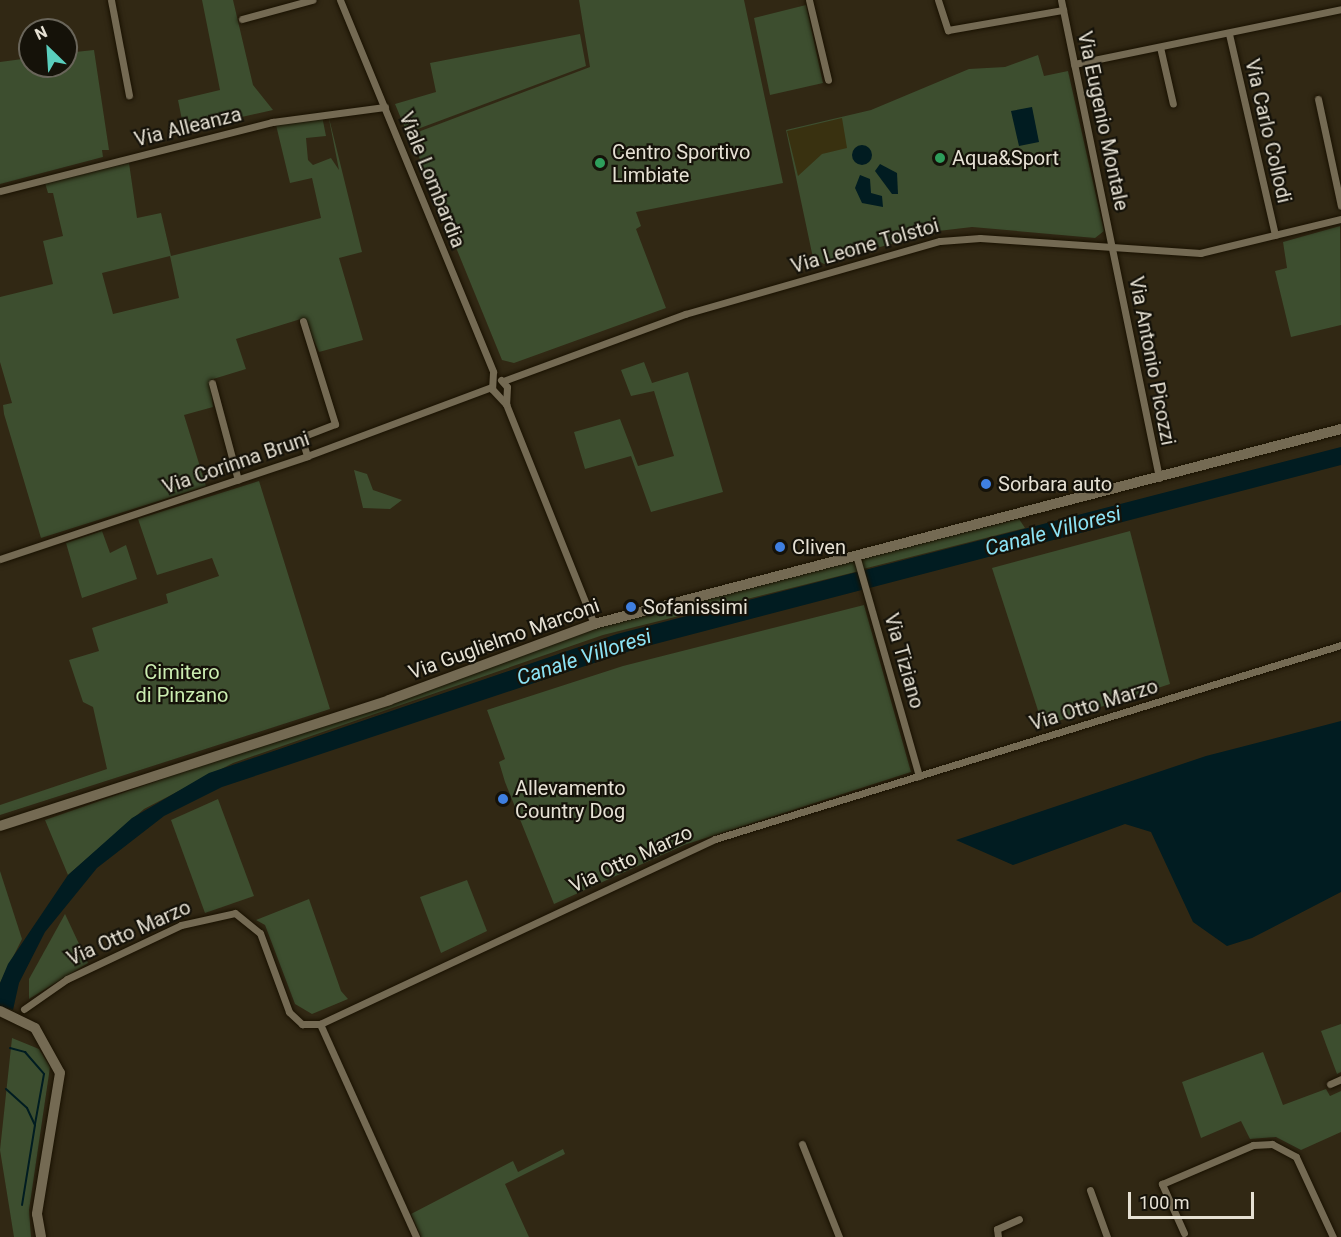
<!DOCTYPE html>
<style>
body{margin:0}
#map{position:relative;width:1341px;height:1237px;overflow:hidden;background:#312814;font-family:Roboto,sans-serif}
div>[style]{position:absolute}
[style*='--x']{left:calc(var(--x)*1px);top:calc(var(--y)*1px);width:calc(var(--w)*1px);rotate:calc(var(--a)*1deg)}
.green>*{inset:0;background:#3d4e2f}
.sand>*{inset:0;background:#393110}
.water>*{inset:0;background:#011c21}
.round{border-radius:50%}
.stream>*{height:2px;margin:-1px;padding:0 1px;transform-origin:1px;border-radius:1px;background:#011c21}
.roads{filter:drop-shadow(0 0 2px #191100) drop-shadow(0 0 2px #191100)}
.street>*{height:7px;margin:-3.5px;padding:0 3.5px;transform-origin:3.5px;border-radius:3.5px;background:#746a53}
.secondary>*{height:10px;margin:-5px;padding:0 5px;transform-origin:5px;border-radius:5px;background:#746a53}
.dots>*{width:16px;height:16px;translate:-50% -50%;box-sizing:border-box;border:3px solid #151209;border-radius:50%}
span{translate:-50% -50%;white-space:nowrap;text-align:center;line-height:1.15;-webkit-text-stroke:4.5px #151209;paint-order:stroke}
.street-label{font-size:20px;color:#e6e1d4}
.poi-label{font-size:20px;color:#e6e1d4}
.left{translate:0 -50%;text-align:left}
.park-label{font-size:20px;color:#cbedb1}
.water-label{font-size:21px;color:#8ce3f5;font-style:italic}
.north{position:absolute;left:18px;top:18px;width:60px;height:60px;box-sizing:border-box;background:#151209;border:2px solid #69655a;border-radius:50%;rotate:335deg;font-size:16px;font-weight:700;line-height:24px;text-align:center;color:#e6e1d4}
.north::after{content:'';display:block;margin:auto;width:21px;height:27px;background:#5acebd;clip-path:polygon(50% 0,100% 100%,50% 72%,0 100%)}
.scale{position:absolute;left:1128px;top:1192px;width:126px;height:27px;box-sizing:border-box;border:3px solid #e6e1d4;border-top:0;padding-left:8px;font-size:18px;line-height:21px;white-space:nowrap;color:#e6e1d4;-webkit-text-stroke:4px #151209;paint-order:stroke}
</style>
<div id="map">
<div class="green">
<div style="clip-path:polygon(202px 0,233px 0,253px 85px,273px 110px,184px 130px,178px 100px,220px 90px)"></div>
<div style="clip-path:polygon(579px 0,744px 0,783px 183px,636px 212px,641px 226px,636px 229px,666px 308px,514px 363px,502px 360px,410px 135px,590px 67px)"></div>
<div style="clip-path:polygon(806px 5px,823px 83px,770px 95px,754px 18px)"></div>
<div style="clip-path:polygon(580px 34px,586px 66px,407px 133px,395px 104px,436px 92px,430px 63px)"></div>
<div style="clip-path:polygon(94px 50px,109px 150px,102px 150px,103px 157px,0 184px,0 62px,30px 58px,30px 66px,66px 66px,66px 53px)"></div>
<div style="clip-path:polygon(1038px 55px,1044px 76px,1068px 71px,1104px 231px,1095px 238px,972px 227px,930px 232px,824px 264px,813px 258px,786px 130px,871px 110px,969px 69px,1005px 67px)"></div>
<div style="clip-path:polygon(evenodd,328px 114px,362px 252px,339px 258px,363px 340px,319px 352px,304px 318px,236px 339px,246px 369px,210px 380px,213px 407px,184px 415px,206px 486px,41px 538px,4px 414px,3px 405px,12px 403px,0 362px,0 297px,53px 284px,43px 241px,63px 236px,53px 193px,48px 193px,45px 183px,129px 163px,137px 218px,161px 213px,171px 256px,321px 218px,312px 178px,290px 183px,276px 125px,322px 116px,326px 136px,306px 138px,308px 160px,313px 165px,331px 158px,339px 170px,328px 114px,170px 256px,179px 298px,113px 314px,102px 273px,170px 256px)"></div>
<div style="clip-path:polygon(1340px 226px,1341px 325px,1291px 337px,1275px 271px,1287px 268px,1283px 242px)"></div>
<div style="clip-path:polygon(644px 362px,652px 383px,688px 372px,723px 492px,651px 512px,631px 456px,585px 469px,574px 432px,620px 419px,638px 466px,674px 456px,654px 391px,631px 396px,621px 370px)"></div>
<div style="clip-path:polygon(354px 470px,367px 474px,373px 490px,402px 500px,390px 509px,363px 508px)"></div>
<div style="clip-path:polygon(259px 481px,330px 709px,0 815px,0 805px,107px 769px,93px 707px,83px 702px,69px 660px,99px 651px,92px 628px,168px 603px,166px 594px,219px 576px,212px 558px,157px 575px,138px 519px)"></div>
<div style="clip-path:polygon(1019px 519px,1025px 528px,863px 569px,861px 565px,864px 557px)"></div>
<div style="clip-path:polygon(102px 531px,110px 553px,126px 545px,137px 579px,82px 598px,66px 543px)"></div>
<div style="clip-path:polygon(1130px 531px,1170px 684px,1043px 726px,992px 568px)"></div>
<div style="clip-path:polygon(854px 560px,859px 571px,603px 635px,233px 763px,144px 809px,68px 875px,45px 820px,586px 631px)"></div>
<div style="clip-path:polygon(864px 605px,911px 772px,684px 845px,554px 904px,505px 782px,499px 762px,505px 759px,487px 710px,623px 666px)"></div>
<div style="clip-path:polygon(218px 799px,254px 896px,205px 913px,171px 820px)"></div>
<div style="clip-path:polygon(0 871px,22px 939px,0 983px)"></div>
<div style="clip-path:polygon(467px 880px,487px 931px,441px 953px,420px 897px)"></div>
<div style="clip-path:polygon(309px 899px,341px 991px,348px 999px,312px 1014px,295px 1004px,265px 925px,256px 920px)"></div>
<div style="clip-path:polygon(65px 914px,88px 963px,29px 999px,29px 979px)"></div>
<div style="clip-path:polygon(1341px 1024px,1341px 1072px,1337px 1074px,1321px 1031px)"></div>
<div style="clip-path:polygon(12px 1038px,39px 1049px,50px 1067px,29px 1210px,31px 1237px,14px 1237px,0 1150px)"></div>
<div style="clip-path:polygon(1263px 1052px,1283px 1105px,1326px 1089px,1330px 1096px,1341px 1091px,1341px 1132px,1301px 1150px,1276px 1137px,1250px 1139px,1241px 1121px,1201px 1138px,1182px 1082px)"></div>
<div style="clip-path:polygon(563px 1149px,565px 1154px,505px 1184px,529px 1237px,421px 1237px,411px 1214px,513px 1161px,518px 1172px)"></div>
</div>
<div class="sand">
<div style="clip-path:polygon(842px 118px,847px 148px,822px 154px,798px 176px,787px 131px)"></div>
</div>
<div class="water">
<div style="clip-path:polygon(1032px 107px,1039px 142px,1019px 146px,1011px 111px)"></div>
<div class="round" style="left:852px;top:145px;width:20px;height:20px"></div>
<div style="clip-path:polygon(880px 164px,897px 173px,898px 194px,892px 194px,875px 171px)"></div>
<div style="clip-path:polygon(860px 175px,870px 179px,871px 193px,882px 196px,883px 207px,862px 203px,855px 188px)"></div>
<div style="clip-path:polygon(1341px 447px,1341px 465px,636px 649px,222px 787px,164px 816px,97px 868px,45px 932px,19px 983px,13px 1010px,0 1006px,0 983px,8px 964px,68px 875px,132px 818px,209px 773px,617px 634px)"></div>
<div style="clip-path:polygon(1341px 721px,1341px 892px,1252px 938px,1227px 946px,1193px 922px,1151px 832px,1125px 824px,1013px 865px,956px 840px,1206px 756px)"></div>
</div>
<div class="stream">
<div style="--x:10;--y:1048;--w:16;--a:15"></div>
<div style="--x:25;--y:1052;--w:29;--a:49"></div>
<div style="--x:44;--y:1074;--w:51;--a:100.2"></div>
<div style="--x:6;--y:1089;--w:28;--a:42"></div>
<div style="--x:27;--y:1108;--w:19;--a:65"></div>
<div style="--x:35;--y:1125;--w:81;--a:99.2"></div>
</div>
<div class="roads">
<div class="street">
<div style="--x:111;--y:0;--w:97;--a:79.3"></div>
<div style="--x:340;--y:0;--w:402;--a:67.6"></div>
<div style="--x:493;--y:372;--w:17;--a:93"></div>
<div style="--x:492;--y:389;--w:21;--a:47"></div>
<div style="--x:506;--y:404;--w:237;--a:68.2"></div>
<div style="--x:809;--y:0;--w:82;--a:76.6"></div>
<div style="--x:938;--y:0;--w:32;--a:72"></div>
<div style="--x:948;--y:30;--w:117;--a:-9.9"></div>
<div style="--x:1061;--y:0;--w:488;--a:78.4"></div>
<div style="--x:242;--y:19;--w:73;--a:-15.2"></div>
<div style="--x:1229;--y:34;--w:206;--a:77.1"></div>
<div style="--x:1160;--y:47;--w:58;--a:77.2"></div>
<div style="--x:1074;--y:64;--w:273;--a:-11.6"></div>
<div style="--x:1318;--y:99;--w:109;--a:77.9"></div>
<div style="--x:0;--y:191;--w:281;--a:-14.2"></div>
<div style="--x:272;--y:122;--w:114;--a:-7.6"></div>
<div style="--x:303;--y:321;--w:108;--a:72.7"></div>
<div style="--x:335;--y:424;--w:36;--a:159"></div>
<div style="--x:301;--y:437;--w:20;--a:72"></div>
<div style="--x:501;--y:380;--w:9;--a:49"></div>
<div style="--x:507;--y:387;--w:17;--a:93"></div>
<div style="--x:503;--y:381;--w:194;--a:-20.2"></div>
<div style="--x:685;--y:314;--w:265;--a:-16"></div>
<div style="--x:940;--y:241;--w:40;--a:-4.3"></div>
<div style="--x:980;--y:238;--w:221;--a:3.9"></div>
<div style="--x:1200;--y:253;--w:145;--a:-13.6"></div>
<div style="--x:212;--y:383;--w:100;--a:75"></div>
<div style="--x:856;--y:555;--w:230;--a:74.1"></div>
<div style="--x:0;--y:559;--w:324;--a:-18.5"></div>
<div style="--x:307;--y:456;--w:197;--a:-20.5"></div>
<div style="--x:24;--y:1009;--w:52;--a:-34.9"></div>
<div style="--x:67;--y:979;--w:126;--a:-25.3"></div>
<div style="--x:181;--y:925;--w:55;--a:-12.5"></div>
<div style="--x:235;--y:913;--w:32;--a:39"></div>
<div style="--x:260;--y:933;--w:84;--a:69.8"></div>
<div style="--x:289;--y:1012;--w:18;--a:43"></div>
<div style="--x:302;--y:1024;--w:18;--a:0"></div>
<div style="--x:320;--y:1024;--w:436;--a:-25.1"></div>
<div style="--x:715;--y:839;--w:655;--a:-17.22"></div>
<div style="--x:320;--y:1024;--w:234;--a:65.7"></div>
<div style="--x:1330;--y:1084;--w:12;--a:-24"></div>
<div style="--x:802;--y:1144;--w:100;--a:68.3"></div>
<div style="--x:1090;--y:1190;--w:50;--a:70.1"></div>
<div style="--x:1184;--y:1233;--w:54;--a:-114.2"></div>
<div style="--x:1162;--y:1184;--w:99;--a:-23.2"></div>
<div style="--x:1253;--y:1145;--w:19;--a:-3"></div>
<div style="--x:1272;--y:1144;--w:27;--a:28"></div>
<div style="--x:1296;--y:1157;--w:88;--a:65.2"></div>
<div style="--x:998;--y:1237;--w:8;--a:-97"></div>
<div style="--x:997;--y:1229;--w:24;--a:-24"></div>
</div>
<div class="secondary">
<div style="--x:0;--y:826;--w:409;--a:-17.9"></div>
<div style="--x:389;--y:700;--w:219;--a:-20.3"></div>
<div style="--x:594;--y:624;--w:772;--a:-14.63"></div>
<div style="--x:0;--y:1011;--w:39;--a:26"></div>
<div style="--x:35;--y:1028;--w:51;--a:60.9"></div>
<div style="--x:60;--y:1073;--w:143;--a:99.3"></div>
<div style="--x:37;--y:1214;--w:23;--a:80"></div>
</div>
</div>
<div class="dots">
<div style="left:940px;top:158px;background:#2e9e5b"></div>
<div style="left:600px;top:163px;background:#2e9e5b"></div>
<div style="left:986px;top:484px;background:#3f7fe0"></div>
<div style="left:780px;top:547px;background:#3f7fe0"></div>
<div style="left:631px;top:607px;background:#3f7fe0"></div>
<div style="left:503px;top:799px;background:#3f7fe0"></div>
</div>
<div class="street-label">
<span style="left:1103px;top:121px;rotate:78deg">Via Eugenio Montale</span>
<span style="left:188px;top:127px;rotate:-14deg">Via Alleanza</span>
<span style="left:1268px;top:131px;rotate:77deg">Via Carlo Collodi</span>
<span style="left:432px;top:180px;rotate:68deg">Viale Lombardia</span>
<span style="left:865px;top:246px;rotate:-16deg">Via Leone Tolstoi</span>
<span style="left:1152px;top:361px;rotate:79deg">Via Antonio Picozzi</span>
<span style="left:236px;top:463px;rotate:-19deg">Via Corinna Bruni</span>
<span style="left:504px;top:639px;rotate:-20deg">Via Guglielmo Marconi</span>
<span style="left:904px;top:661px;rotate:74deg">Via Tiziano</span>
<span style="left:1094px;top:705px;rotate:-17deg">Via Otto Marzo</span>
<span style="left:631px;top:859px;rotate:-25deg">Via Otto Marzo</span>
<span style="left:129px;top:933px;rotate:-24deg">Via Otto Marzo</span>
</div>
<div class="poi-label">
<span class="left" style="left:612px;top:164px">Centro Sportivo<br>Limbiate</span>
<span class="left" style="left:952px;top:158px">Aqua&amp;Sport</span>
<span class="left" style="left:998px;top:484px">Sorbara auto</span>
<span class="left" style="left:792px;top:547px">Cliven</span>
<span class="left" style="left:643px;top:607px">Sofanissimi</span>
<span class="left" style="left:515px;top:800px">Allevamento<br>Country Dog</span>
</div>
<div class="park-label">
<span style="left:182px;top:684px">Cimitero<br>di Pinzano</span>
</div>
<div class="water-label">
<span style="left:1053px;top:531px;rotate:-15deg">Canale Villoresi</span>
<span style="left:584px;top:657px;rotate:-18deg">Canale Villoresi</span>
</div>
<div class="north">N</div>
<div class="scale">100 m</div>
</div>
